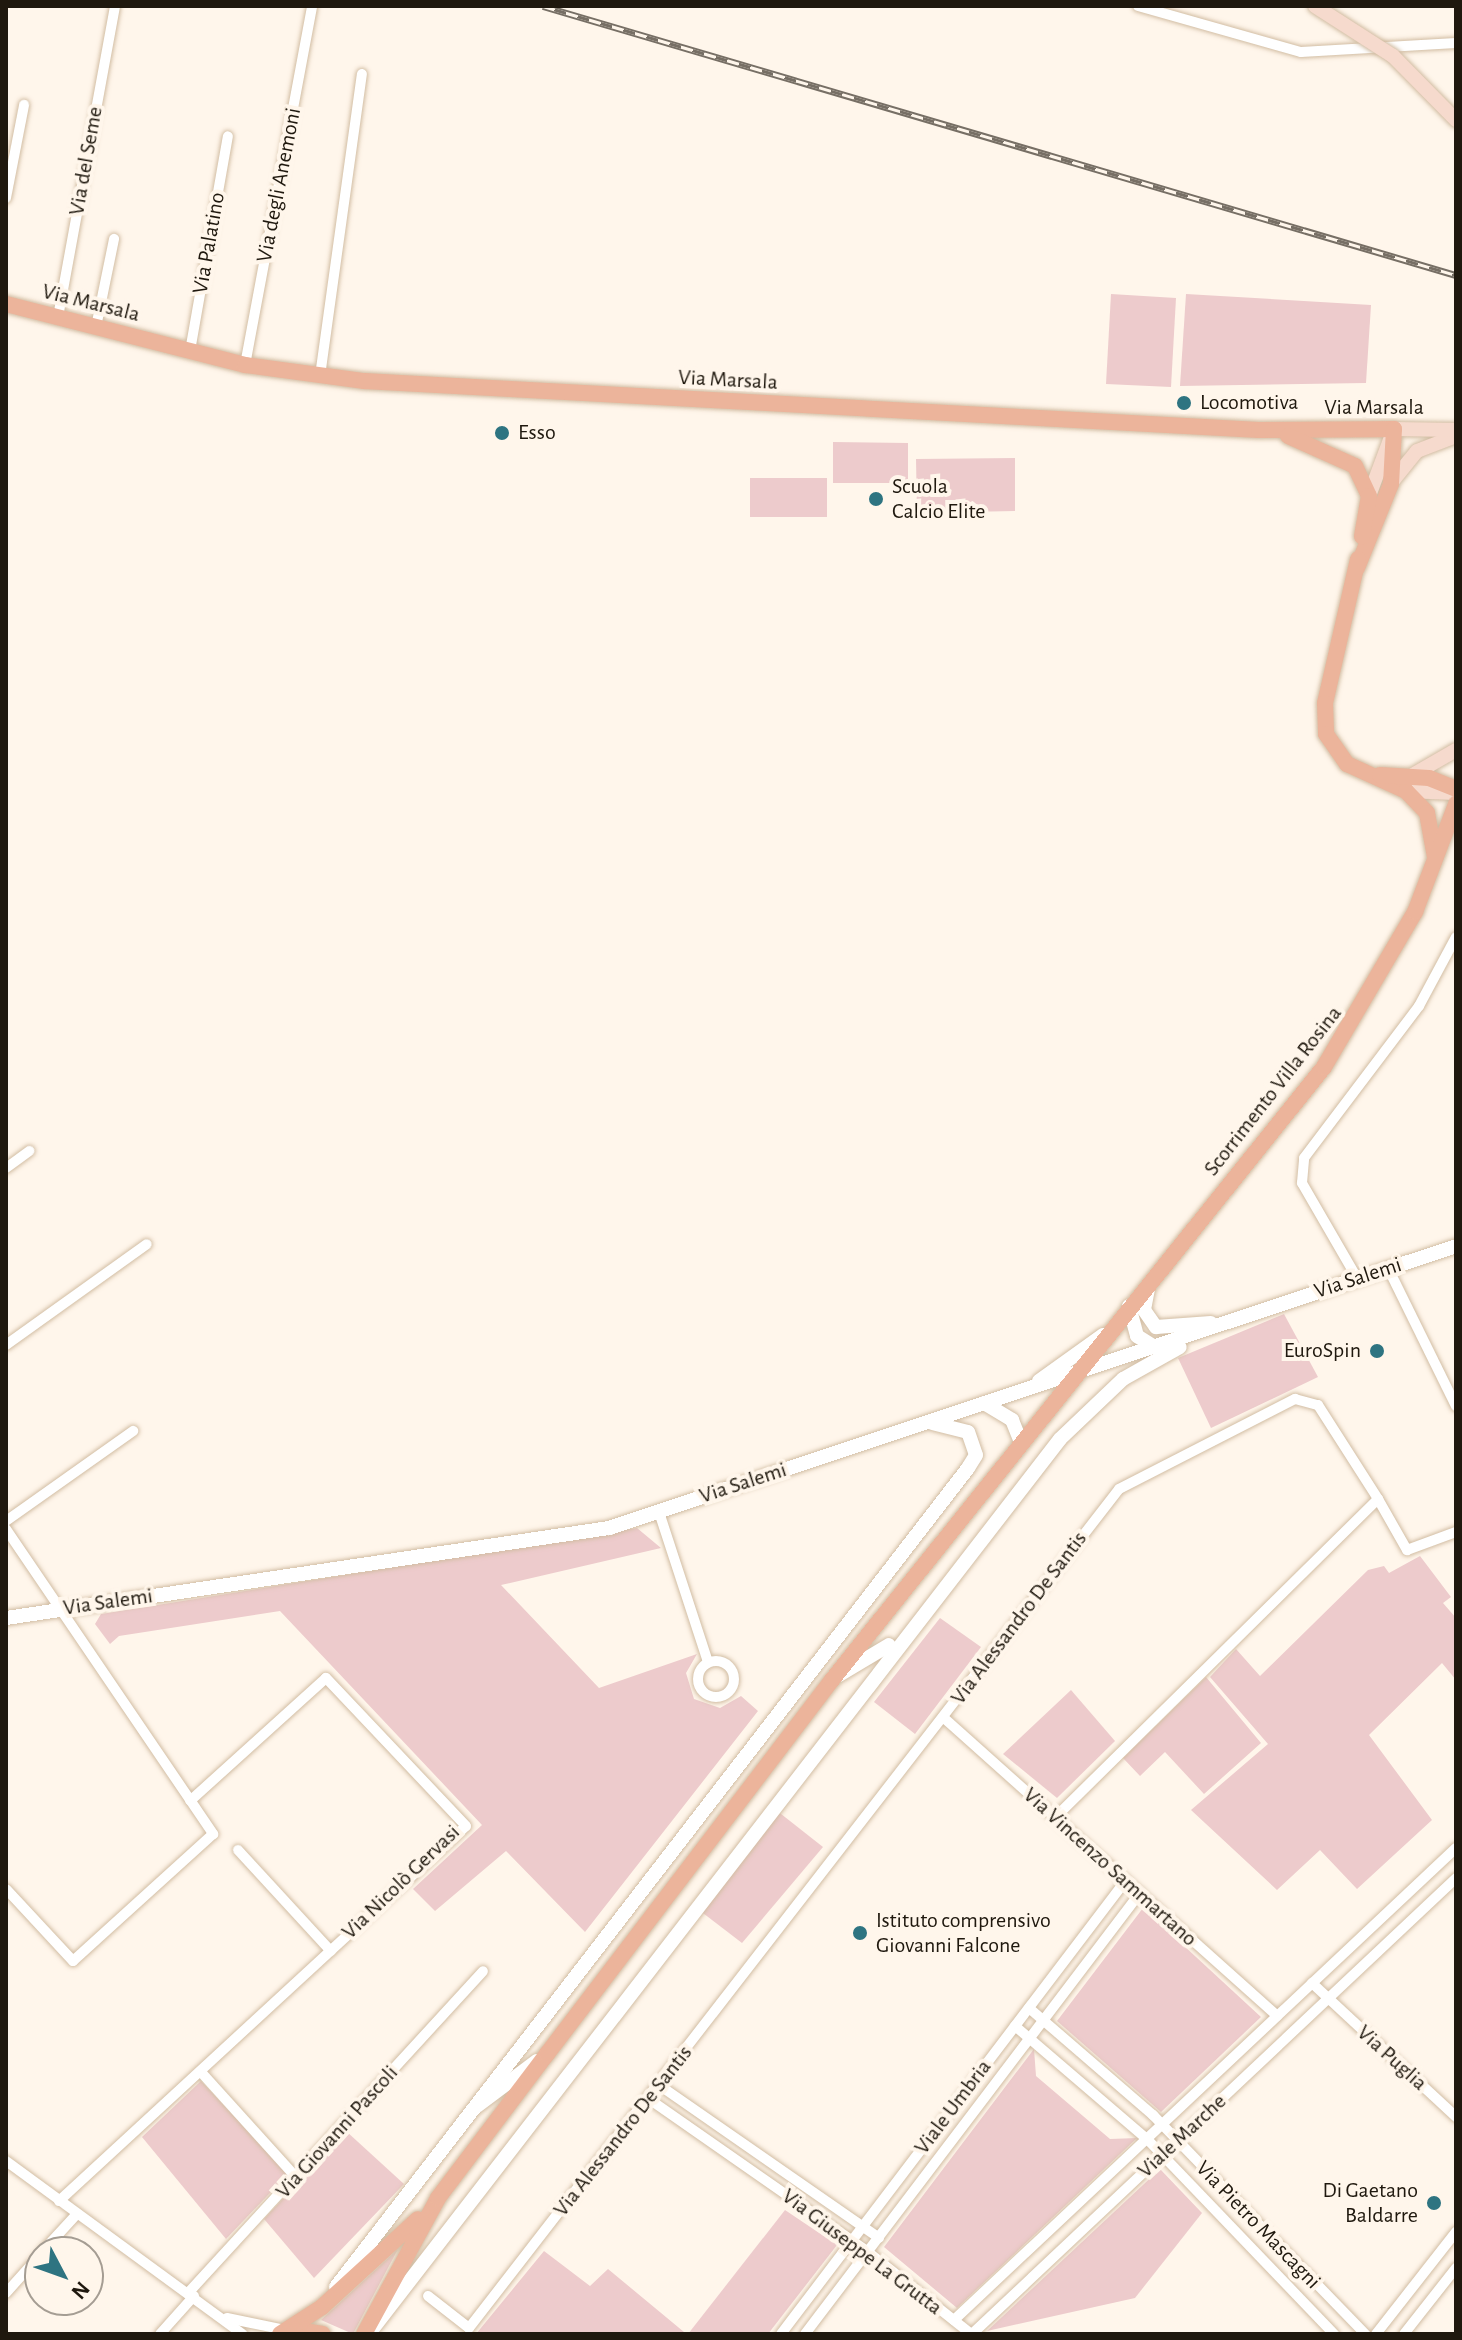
<!DOCTYPE html>
<meta charset="utf-8">
<style>
body{margin:0}
#map{position:relative;width:1462px;height:2340px;overflow:hidden;background:#fff6eb;font-family:"Alegreya Sans",sans-serif}
div>[style]{position:absolute}
[style*='--x']{left:calc(var(--x)*1px);top:calc(var(--y)*1px);width:calc(var(--w)*1px);rotate:calc(var(--a)*1deg)}
.green>*{inset:0;background:#edcbcc}
.roads{filter:drop-shadow(0 0 2px #d2bda3) drop-shadow(0 0 2px #d2bda3)}
.minor>*{height:10px;margin:-5px;padding:0 5px;transform-origin:5px;border-radius:5px;background:#fff}
.minor>.ring{margin:-5px;padding:0;box-sizing:content-box;background:none;border:10px solid #fff;border-radius:50%}
.tertiary>*{height:14px;margin:-7px;padding:0 7px;transform-origin:7px;border-radius:7px;background:#fff}
.secondary>*{height:14px;margin:-7px;padding:0 7px;transform-origin:7px;border-radius:7px;background:#f6dacd}
.primary>*{height:16px;margin:-8px;padding:0 8px;transform-origin:8px;border-radius:8px;background:#ecb49b}
.rail>*{height:7px;margin-top:-3.5px;transform-origin:0;background:repeating-linear-gradient(90deg,#fff6eb 0 12px,#776f65 0 24px);box-sizing:border-box;border-block:2px solid #776f65}
.bridges{filter:drop-shadow(0 0 2px #d2bda3) drop-shadow(0 0 2px #d2bda3)}
.secondary-bridge>*{height:14px;margin:-7px;padding:0 7px;transform-origin:7px;border-radius:7px;background:#f6dacd}
.dots>*{width:22px;height:22px;translate:-50% -50%;box-sizing:border-box;border:4px solid #fff6eb;border-radius:50%}
span{translate:-50% -50%;white-space:nowrap;text-align:center;line-height:1.15;-webkit-text-stroke:8px #fff6eb;paint-order:stroke}
.street-label{font-size:22px;color:#1f180e}
.poi-label{font-size:22px;color:#1f180e}
.left{translate:0 -50%;text-align:left}
.right{translate:-100% -50%;text-align:right}
.frame{position:absolute;inset:0;border:8px solid #1f180e;pointer-events:none}
.north{position:absolute;left:24px;top:2236px;width:80px;height:80px;box-sizing:border-box;background:#fff6eb;border:2px solid #a59d93;border-radius:50%;rotate:131deg;font-size:22px;font-weight:700;line-height:32px;text-align:center;color:#1f180e}
.north::after{content:'';display:block;margin:auto;width:28px;height:36px;background:#2e7481;clip-path:polygon(50% 0,100% 100%,50% 72%,0 100%)}
</style>
<div id="map">
<div class="green">
<div style="clip-path:polygon(1111px 294px,1176px 298px,1171px 387px,1106px 384px)"></div>
<div style="clip-path:polygon(1186px 294px,1371px 305px,1366px 383px,1180px 386px)"></div>
<div style="clip-path:polygon(833px 442px,908px 443px,908px 483px,833px 483px)"></div>
<div style="clip-path:polygon(1015px 458px,1015px 511px,917px 513px,916px 459px)"></div>
<div style="clip-path:polygon(750px 478px,827px 478px,827px 517px,750px 517px)"></div>
<div style="clip-path:polygon(1284px 1314px,1318px 1377px,1211px 1428px,1178px 1358px)"></div>
<div style="clip-path:polygon(637px 1528px,661px 1548px,501px 1585px,599px 1688px,697px 1654px,686px 1673px,694px 1699px,720px 1708px,741px 1696px,758px 1711px,585px 1932px,506px 1851px,435px 1911px,413px 1889px,482px 1825px,280px 1611px,119px 1636px,110px 1644px,95px 1624px,101px 1614px)"></div>
<div style="clip-path:polygon(1420px 1556px,1451px 1597px,1443px 1603px,1456px 1618px,1456px 1680px,1442px 1663px,1369px 1735px,1432px 1820px,1357px 1889px,1320px 1850px,1277px 1890px,1191px 1810px,1268px 1744px,1210px 1677px,1236px 1649px,1260px 1676px,1368px 1570px,1384px 1566px,1389px 1573px)"></div>
<div style="clip-path:polygon(940px 1618px,981px 1647px,915px 1734px,874px 1702px)"></div>
<div style="clip-path:polygon(1206px 1677px,1261px 1743px,1204px 1794px,1165px 1752px,1140px 1776px,1123px 1758px)"></div>
<div style="clip-path:polygon(1071px 1690px,1115px 1741px,1057px 1798px,1003px 1754px)"></div>
<div style="clip-path:polygon(776px 1810px,823px 1847px,742px 1943px,699px 1910px)"></div>
<div style="clip-path:polygon(1143px 1908px,1261px 2017px,1161px 2112px,1057px 2021px)"></div>
<div style="clip-path:polygon(1034px 2049px,1036px 2076px,1110px 2139px,1137px 2138px,957px 2308px,884px 2247px)"></div>
<div style="clip-path:polygon(201px 2081px,288px 2174px,226px 2239px,142px 2137px)"></div>
<div style="clip-path:polygon(346px 2131px,404px 2184px,314px 2278px,264px 2219px)"></div>
<div style="clip-path:polygon(1160px 2169px,1202px 2213px,1135px 2298px,987px 2331px)"></div>
<div style="clip-path:polygon(785px 2210px,837px 2245px,768px 2334px,688px 2334px)"></div>
<div style="clip-path:polygon(398px 2249px,353px 2334px,321px 2320px)"></div>
<div style="clip-path:polygon(544px 2251px,590px 2286px,608px 2269px,684px 2332px,476px 2334px)"></div>
</div>
<div class="roads">
<div class="minor">
<div style="--x:1138;--y:6;--w:169;--a:15.8"></div>
<div style="--x:1301;--y:52;--w:155;--a:-3.3"></div>
<div style="--x:6;--y:198;--w:95;--a:-79"></div>
<div style="--x:58;--y:317;--w:316;--a:-79.6"></div>
<div style="--x:96;--y:327;--w:90;--a:-78.4"></div>
<div style="--x:190;--y:351;--w:218;--a:-80"></div>
<div style="--x:245;--y:365;--w:365;--a:-79.4"></div>
<div style="--x:320;--y:376;--w:305;--a:-82.1"></div>
<div style="--x:6;--y:1168;--w:29;--a:-36"></div>
<div style="--x:1388;--y:1268;--w:154;--a:63.8"></div>
<div style="--x:1357;--y:1278;--w:110;--a:-120.1"></div>
<div style="--x:1302;--y:1183;--w:25;--a:-85"></div>
<div style="--x:1304;--y:1158;--w:191;--a:-52.9"></div>
<div style="--x:1419;--y:1006;--w:78;--a:-61.8"></div>
<div style="--x:6;--y:1345;--w:173;--a:-35.6"></div>
<div style="--x:1378;--y:1499;--w:59;--a:60.4"></div>
<div style="--x:1407;--y:1550;--w:52;--a:-20.2"></div>
<div style="--x:659;--y:1512;--w:158;--a:71.9"></div>
<div style="--x:6;--y:1521;--w:156;--a:-35.3"></div>
<div style="--x:6;--y:1529;--w:369;--a:55.8"></div>
<div style="--x:213;--y:1834;--w:189;--a:137.8"></div>
<div style="--x:73;--y:1961;--w:98;--a:-132.9"></div>
<div class="ring" style="left:698px;top:1661px;width:26px;height:26px"></div>
<div style="--x:943;--y:1717;--w:448;--a:41.8"></div>
<div style="--x:238;--y:1850;--w:137;--a:47.4"></div>
<div style="--x:1312;--y:1983;--w:197;--a:42.9"></div>
<div style="--x:1029;--y:2008;--w:164;--a:40.8"></div>
<div style="--x:1153;--y:2115;--w:305;--a:45.9"></div>
<div style="--x:1015;--y:2026;--w:174;--a:40.6"></div>
<div style="--x:1147;--y:2139;--w:270;--a:46.2"></div>
<div style="--x:201;--y:2072;--w:142;--a:47.9"></div>
<div style="--x:659;--y:2085;--w:268;--a:34.8"></div>
<div style="--x:649;--y:2099;--w:267;--a:34.9"></div>
<div style="--x:868;--y:2252;--w:132;--a:38.5"></div>
<div style="--x:6;--y:2161;--w:293;--a:36.2"></div>
<div style="--x:59;--y:2201;--w:553;--a:-42.66"></div>
<div style="--x:466;--y:1826;--w:204;--a:-133.4"></div>
<div style="--x:326;--y:1678;--w:183;--a:137.9"></div>
<div style="--x:42;--y:2252;--w:52;--a:-47.4"></div>
<div style="--x:189;--y:2292;--w:435;--a:-47.5"></div>
<div style="--x:6;--y:2293;--w:51;--a:-48.2"></div>
<div style="--x:428;--y:2296;--w:52;--a:38"></div>
<div style="--x:469;--y:2328;--w:1061;--a:-52.23"></div>
<div style="--x:1119;--y:1489;--w:198;--a:-27.1"></div>
<div style="--x:1295;--y:1399;--w:24;--a:15"></div>
<div style="--x:1318;--y:1405;--w:112;--a:57.4"></div>
<div style="--x:1378;--y:1499;--w:453;--a:135.4"></div>
<div style="--x:227;--y:2318;--w:59;--a:11.7"></div>
<div style="--x:954;--y:2320;--w:689;--a:-43.24"></div>
<div style="--x:160;--y:2334;--w:51;--a:-48.2"></div>
<div style="--x:781;--y:2334;--w:570;--a:-52.77"></div>
<div style="--x:805;--y:2334;--w:554;--a:-52.78"></div>
<div style="--x:972;--y:2334;--w:665;--a:-43.29"></div>
<div style="--x:1376;--y:2334;--w:130;--a:-51.9"></div>
<div style="--x:1404;--y:2334;--w:84;--a:-51.8"></div>
</div>
<div class="tertiary">
<div style="--x:1148;--y:1289;--w:21;--a:101"></div>
<div style="--x:1144;--y:1310;--w:21;--a:55"></div>
<div style="--x:1156;--y:1327;--w:55;--a:-4.2"></div>
<div style="--x:1129;--y:1306;--w:31;--a:75"></div>
<div style="--x:1137;--y:1336;--w:22;--a:32"></div>
<div style="--x:1039;--y:1381;--w:79;--a:-35.7"></div>
<div style="--x:984;--y:1403;--w:33;--a:31"></div>
<div style="--x:1012;--y:1420;--w:24;--a:68"></div>
<div style="--x:6;--y:1618;--w:610;--a:-8.49"></div>
<div style="--x:609;--y:1528;--w:893;--a:-18.41"></div>
<div style="--x:839;--y:1675;--w:58;--a:-31"></div>
<div style="--x:477;--y:2106;--w:75;--a:-36.9"></div>
<div style="--x:336;--y:2287;--w:1034;--a:-52.34"></div>
<div style="--x:968;--y:1468;--w:15;--a:-58"></div>
<div style="--x:976;--y:1455;--w:24;--a:-109"></div>
<div style="--x:968;--y:1432;--w:36;--a:-166"></div>
<div style="--x:374;--y:2327;--w:1122;--a:-52.31"></div>
<div style="--x:1060;--y:1439;--w:87;--a:-43.6"></div>
<div style="--x:1123;--y:1379;--w:65;--a:-29.3"></div>
</div>
<div class="secondary">
<div style="--x:1391;--y:483;--w:41;--a:-50.9"></div>
<div style="--x:1417;--y:451;--w:42;--a:-21"></div>
<div style="--x:1369;--y:496;--w:72;--a:-69.5"></div>
<div style="--x:1394;--y:429;--w:62;--a:0.9"></div>
<div style="--x:1409;--y:777;--w:54;--a:-29.9"></div>
<div style="--x:1406;--y:791;--w:50;--a:2.3"></div>
</div>
<div class="primary">
<div style="--x:6;--y:304;--w:247;--a:14.3"></div>
<div style="--x:245;--y:365;--w:120;--a:7.7"></div>
<div style="--x:364;--y:381;--w:896;--a:3.13"></div>
<div style="--x:1259;--y:430;--w:135;--a:-0.4"></div>
<div style="--x:1394;--y:429;--w:55;--a:93.1"></div>
<div style="--x:1391;--y:484;--w:91;--a:112"></div>
<div style="--x:1288;--y:436;--w:73;--a:24.1"></div>
<div style="--x:1355;--y:466;--w:33;--a:65"></div>
<div style="--x:1369;--y:496;--w:41;--a:99.9"></div>
<div style="--x:1358;--y:559;--w:148;--a:102.9"></div>
<div style="--x:1325;--y:703;--w:31;--a:88"></div>
<div style="--x:1326;--y:734;--w:37;--a:55"></div>
<div style="--x:1347;--y:764;--w:65;--a:24.6"></div>
<div style="--x:1406;--y:791;--w:30;--a:46"></div>
<div style="--x:1427;--y:813;--w:45;--a:79.7"></div>
<div style="--x:1380;--y:775;--w:49;--a:3.5"></div>
<div style="--x:1429;--y:778;--w:29;--a:22"></div>
<div style="--x:291;--y:2329;--w:32;--a:9"></div>
<div style="--x:280;--y:2334;--w:50;--a:-32.7"></div>
<div style="--x:322;--y:2307;--w:130;--a:-42.5"></div>
<div style="--x:364;--y:2334;--w:155;--a:-61.4"></div>
<div style="--x:438;--y:2198;--w:181;--a:-52.9"></div>
<div style="--x:547;--y:2054;--w:470;--a:-52.7"></div>
<div style="--x:832;--y:1680;--w:786;--a:-51.25"></div>
<div style="--x:1324;--y:1067;--w:180;--a:-59.6"></div>
<div style="--x:1415;--y:912;--w:116;--a:-69.2"></div>
</div>
</div>
<div class="rail">
<div style="--x:543;--y:6;--w:952;--a:16.42"></div>
</div>
<div class="bridges">
<div class="secondary-bridge">
<div style="--x:1315;--y:6;--w:93;--a:32.7"></div>
<div style="--x:1393;--y:56;--w:90;--a:45.5"></div>
</div>
</div>
<div class="dots">
<div style="left:1184px;top:403px;background:#2e7481"></div>
<div style="left:502px;top:433px;background:#2e7481"></div>
<div style="left:876px;top:499px;background:#2e7481"></div>
<div style="left:1377px;top:1351px;background:#2e7481"></div>
<div style="left:860px;top:1933px;background:#2e7481"></div>
<div style="left:1434px;top:2203px;background:#2e7481"></div>
</div>
<div class="street-label">
<span style="left:86px;top:161px;rotate:-80deg">Via del Seme</span>
<span style="left:279px;top:185px;rotate:-79deg">Via degli Anemoni</span>
<span style="left:209px;top:243px;rotate:-80deg">Via Palatino</span>
<span style="left:91px;top:303px;rotate:14deg">Via Marsala</span>
<span style="left:728px;top:380px;rotate:3deg">Via Marsala</span>
<span style="left:1374px;top:408px">Via Marsala</span>
<span style="left:1273px;top:1091px;rotate:-52deg">Scorrimento Villa Rosina</span>
<span style="left:1358px;top:1278px;rotate:-18deg">Via Salemi</span>
<span style="left:743px;top:1483px;rotate:-18deg">Via Salemi</span>
<span style="left:108px;top:1602px;rotate:-8deg">Via Salemi</span>
<span style="left:1019px;top:1618px;rotate:-53deg">Via Alessandro De Santis</span>
<span style="left:1110px;top:1867px;rotate:42deg">Via Vincenzo Sammartano</span>
<span style="left:401px;top:1882px;rotate:-44deg">Via Nicolò Gervasi</span>
<span style="left:1392px;top:2058px;rotate:42deg">Via Puglia</span>
<span style="left:953px;top:2107px;rotate:-53deg">Viale Umbria</span>
<span style="left:623px;top:2131px;rotate:-52deg">Via Alessandro De Santis</span>
<span style="left:337px;top:2132px;rotate:-48deg">Via Giovanni Pascoli</span>
<span style="left:1182px;top:2136px;rotate:-43deg">Viale Marche</span>
<span style="left:1258px;top:2225px;rotate:46deg">Via Pietro Mascagni</span>
<span style="left:862px;top:2252px;rotate:37deg">Via Giuseppe La Grutta</span>
</div>
<div class="poi-label">
<span class="left" style="left:1200px;top:403px">Locomotiva</span>
<span class="left" style="left:518px;top:433px">Esso</span>
<span class="left" style="left:892px;top:499px">Scuola<br>Calcio Elite</span>
<span class="right" style="left:1361px;top:1351px">EuroSpin</span>
<span class="left" style="left:876px;top:1933px">Istituto comprensivo<br>Giovanni Falcone</span>
<span class="right" style="left:1418px;top:2203px">Di Gaetano<br>Baldarre</span>
</div>
<div class="frame"></div>
<div class="north">N</div>
</div>
